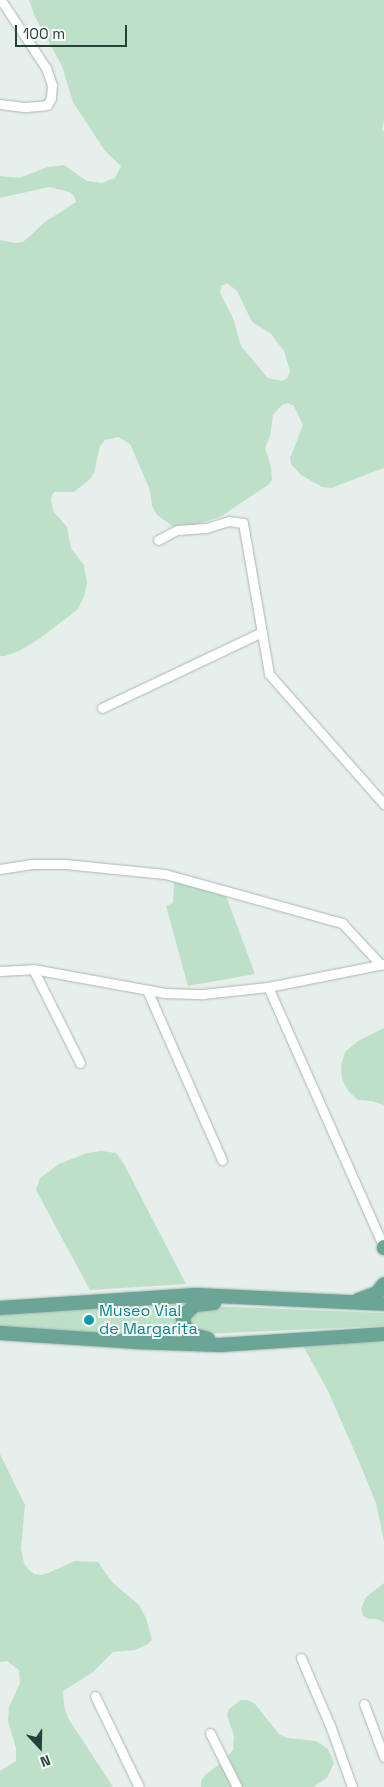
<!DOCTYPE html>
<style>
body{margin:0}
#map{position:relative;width:384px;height:1787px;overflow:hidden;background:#e6efeb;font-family:"Space Grotesk",sans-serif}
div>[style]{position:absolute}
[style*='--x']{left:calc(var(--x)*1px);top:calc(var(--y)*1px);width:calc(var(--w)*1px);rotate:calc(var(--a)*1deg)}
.green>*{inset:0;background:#bfe0c8}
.roads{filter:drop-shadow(0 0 1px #a8b8b2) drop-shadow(0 0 1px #a8b8b2)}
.minor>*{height:9px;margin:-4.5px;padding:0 4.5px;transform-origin:4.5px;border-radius:4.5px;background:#fff}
.primary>*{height:14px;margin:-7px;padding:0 7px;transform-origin:7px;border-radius:7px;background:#6aa596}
.dots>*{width:14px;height:14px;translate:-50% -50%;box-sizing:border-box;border:2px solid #f7fbf9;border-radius:50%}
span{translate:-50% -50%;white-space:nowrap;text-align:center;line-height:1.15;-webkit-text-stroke:4px #f7fbf9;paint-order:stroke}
.culture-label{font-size:16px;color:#0d838f}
.left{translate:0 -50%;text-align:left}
.north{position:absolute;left:15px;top:1722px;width:50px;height:50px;-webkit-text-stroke:4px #f7fbf9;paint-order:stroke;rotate:159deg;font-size:14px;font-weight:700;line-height:20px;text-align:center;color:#24423a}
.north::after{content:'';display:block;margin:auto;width:18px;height:22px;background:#24423a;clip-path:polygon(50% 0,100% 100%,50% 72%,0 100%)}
.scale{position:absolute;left:15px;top:25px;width:112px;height:22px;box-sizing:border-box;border:2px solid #24423a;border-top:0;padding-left:6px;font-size:15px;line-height:18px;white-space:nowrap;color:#24423a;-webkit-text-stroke:4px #f7fbf9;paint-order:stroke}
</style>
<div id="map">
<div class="green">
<div style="clip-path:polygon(evenodd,29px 0,384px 0,384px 119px,382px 130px,384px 132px,384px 468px,331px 488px,322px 487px,301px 475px,291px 464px,290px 458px,303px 425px,294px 406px,288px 403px,282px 405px,273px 415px,270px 436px,265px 448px,271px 467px,272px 480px,268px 485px,220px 517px,178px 530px,157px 515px,152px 506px,150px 490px,130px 444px,118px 437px,105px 440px,100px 446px,94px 473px,90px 479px,74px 492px,54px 492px,51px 498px,53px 511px,67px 527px,71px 548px,84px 565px,87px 583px,84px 597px,77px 610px,39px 639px,19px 651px,5px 656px,0 656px,0 240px,15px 243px,23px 242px,45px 222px,76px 202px,74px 196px,69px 192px,49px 187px,0 198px,0 176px,19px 178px,48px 167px,64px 165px,87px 181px,102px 183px,115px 178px,121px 166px,105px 151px,73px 102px,62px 66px,35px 17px,29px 0,227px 283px,237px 291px,252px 322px,271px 334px,284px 351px,290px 371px,288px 378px,282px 381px,268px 378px,241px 346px,233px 318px,220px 293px,221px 286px,227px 283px)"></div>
<div style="clip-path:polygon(174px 881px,226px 896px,255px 974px,188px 986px,166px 906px,173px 903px)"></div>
<div style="clip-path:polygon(384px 1028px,384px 1105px,372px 1101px,358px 1100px,348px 1091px,342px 1079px,341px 1065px,345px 1052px,358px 1041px)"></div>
<div style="clip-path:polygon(101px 1151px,116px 1153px,124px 1164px,186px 1284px,90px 1290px,36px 1190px,40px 1178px,59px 1164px,87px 1153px)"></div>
<div style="clip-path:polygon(183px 1302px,177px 1322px,182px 1338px,0 1328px,0 1311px)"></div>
<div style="clip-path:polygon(208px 1306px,384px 1313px,384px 1326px,203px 1334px,193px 1332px,187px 1318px)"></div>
<div style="clip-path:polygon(384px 1342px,384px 1541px,376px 1503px,360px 1464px,328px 1391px,302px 1344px)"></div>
<div style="clip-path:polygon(0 1454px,25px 1505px,21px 1548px,24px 1563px,28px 1569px,34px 1574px,41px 1575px,48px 1573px,75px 1561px,98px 1562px,112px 1582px,139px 1605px,146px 1618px,152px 1640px,148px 1644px,135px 1650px,113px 1652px,93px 1672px,63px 1691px,64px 1705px,68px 1718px,113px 1787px,0 1787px,0 1771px,16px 1761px,16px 1748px,8px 1721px,9px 1707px,20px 1683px,19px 1670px,7px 1661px,0 1662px)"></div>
<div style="clip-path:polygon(384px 1583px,384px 1622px,376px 1619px,369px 1619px,363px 1616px,361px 1609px,366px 1597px)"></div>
<div style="clip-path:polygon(241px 1700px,248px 1700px,255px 1704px,279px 1734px,287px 1738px,316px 1741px,328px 1749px,334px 1763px,327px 1778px,313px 1787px,201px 1787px,201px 1781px,205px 1775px,224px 1761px,233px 1750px,234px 1736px,227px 1715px,229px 1709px)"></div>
</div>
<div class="roads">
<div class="minor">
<div style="--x:0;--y:104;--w:26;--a:7"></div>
<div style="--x:26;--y:107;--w:21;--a:-5"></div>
<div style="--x:47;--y:105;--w:8;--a:-60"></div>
<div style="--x:51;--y:98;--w:13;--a:-86"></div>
<div style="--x:52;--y:85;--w:18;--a:-109"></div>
<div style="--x:46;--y:68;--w:82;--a:-123.5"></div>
<div style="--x:158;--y:540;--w:21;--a:-28"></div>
<div style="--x:177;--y:530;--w:29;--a:-4"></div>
<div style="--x:206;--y:528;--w:24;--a:-17"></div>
<div style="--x:229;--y:521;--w:14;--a:8"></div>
<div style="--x:243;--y:523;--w:153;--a:80.2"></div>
<div style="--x:269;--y:674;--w:174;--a:48.5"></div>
<div style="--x:102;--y:708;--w:177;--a:-25.4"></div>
<div style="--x:0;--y:869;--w:32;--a:-9"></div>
<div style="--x:32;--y:864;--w:33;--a:0"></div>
<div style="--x:65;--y:864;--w:100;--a:5.7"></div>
<div style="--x:165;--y:874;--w:184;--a:15.5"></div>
<div style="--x:342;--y:923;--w:57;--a:47.1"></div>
<div style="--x:33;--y:969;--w:105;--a:63.4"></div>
<div style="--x:0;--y:971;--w:33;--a:-3"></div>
<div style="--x:33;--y:969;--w:134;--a:10.3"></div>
<div style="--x:165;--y:993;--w:38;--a:2"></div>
<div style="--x:203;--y:994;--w:65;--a:-6.1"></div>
<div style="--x:268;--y:987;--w:118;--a:-11.2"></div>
<div style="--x:268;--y:987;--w:285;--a:66"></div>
<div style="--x:147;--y:990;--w:186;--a:66.2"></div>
<div style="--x:301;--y:1658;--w:76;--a:66.8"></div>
<div style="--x:331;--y:1728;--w:63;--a:70.4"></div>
<div style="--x:95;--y:1696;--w:101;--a:64.2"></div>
<div style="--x:364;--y:1704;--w:57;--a:69.3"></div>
<div style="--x:210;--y:1733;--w:60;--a:63.4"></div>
</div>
<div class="primary">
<div style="--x:384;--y:1247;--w:1;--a:90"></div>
<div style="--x:358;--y:1300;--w:20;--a:-20"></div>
<div style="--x:377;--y:1293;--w:11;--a:-52"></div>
<div style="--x:0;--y:1308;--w:196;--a:-3.8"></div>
<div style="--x:196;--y:1295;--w:188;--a:2.7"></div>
<div style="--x:0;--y:1333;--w:134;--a:3.8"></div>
<div style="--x:134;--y:1342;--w:86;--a:2"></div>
<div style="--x:220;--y:1345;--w:164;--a:-3.8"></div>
<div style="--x:208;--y:1339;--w:19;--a:-164"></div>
<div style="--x:190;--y:1334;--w:6;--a:-135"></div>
<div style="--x:186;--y:1330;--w:11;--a:-105"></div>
<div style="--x:183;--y:1319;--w:5;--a:-68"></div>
<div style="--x:185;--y:1314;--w:13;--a:-42"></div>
<div style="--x:195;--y:1305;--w:19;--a:-6"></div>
</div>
</div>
<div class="dots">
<div style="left:89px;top:1320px;background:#0f9aa8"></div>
</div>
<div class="culture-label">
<span class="left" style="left:99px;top:1320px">Museo Vial<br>de Margarita</span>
</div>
<div class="north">N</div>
<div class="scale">100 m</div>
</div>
